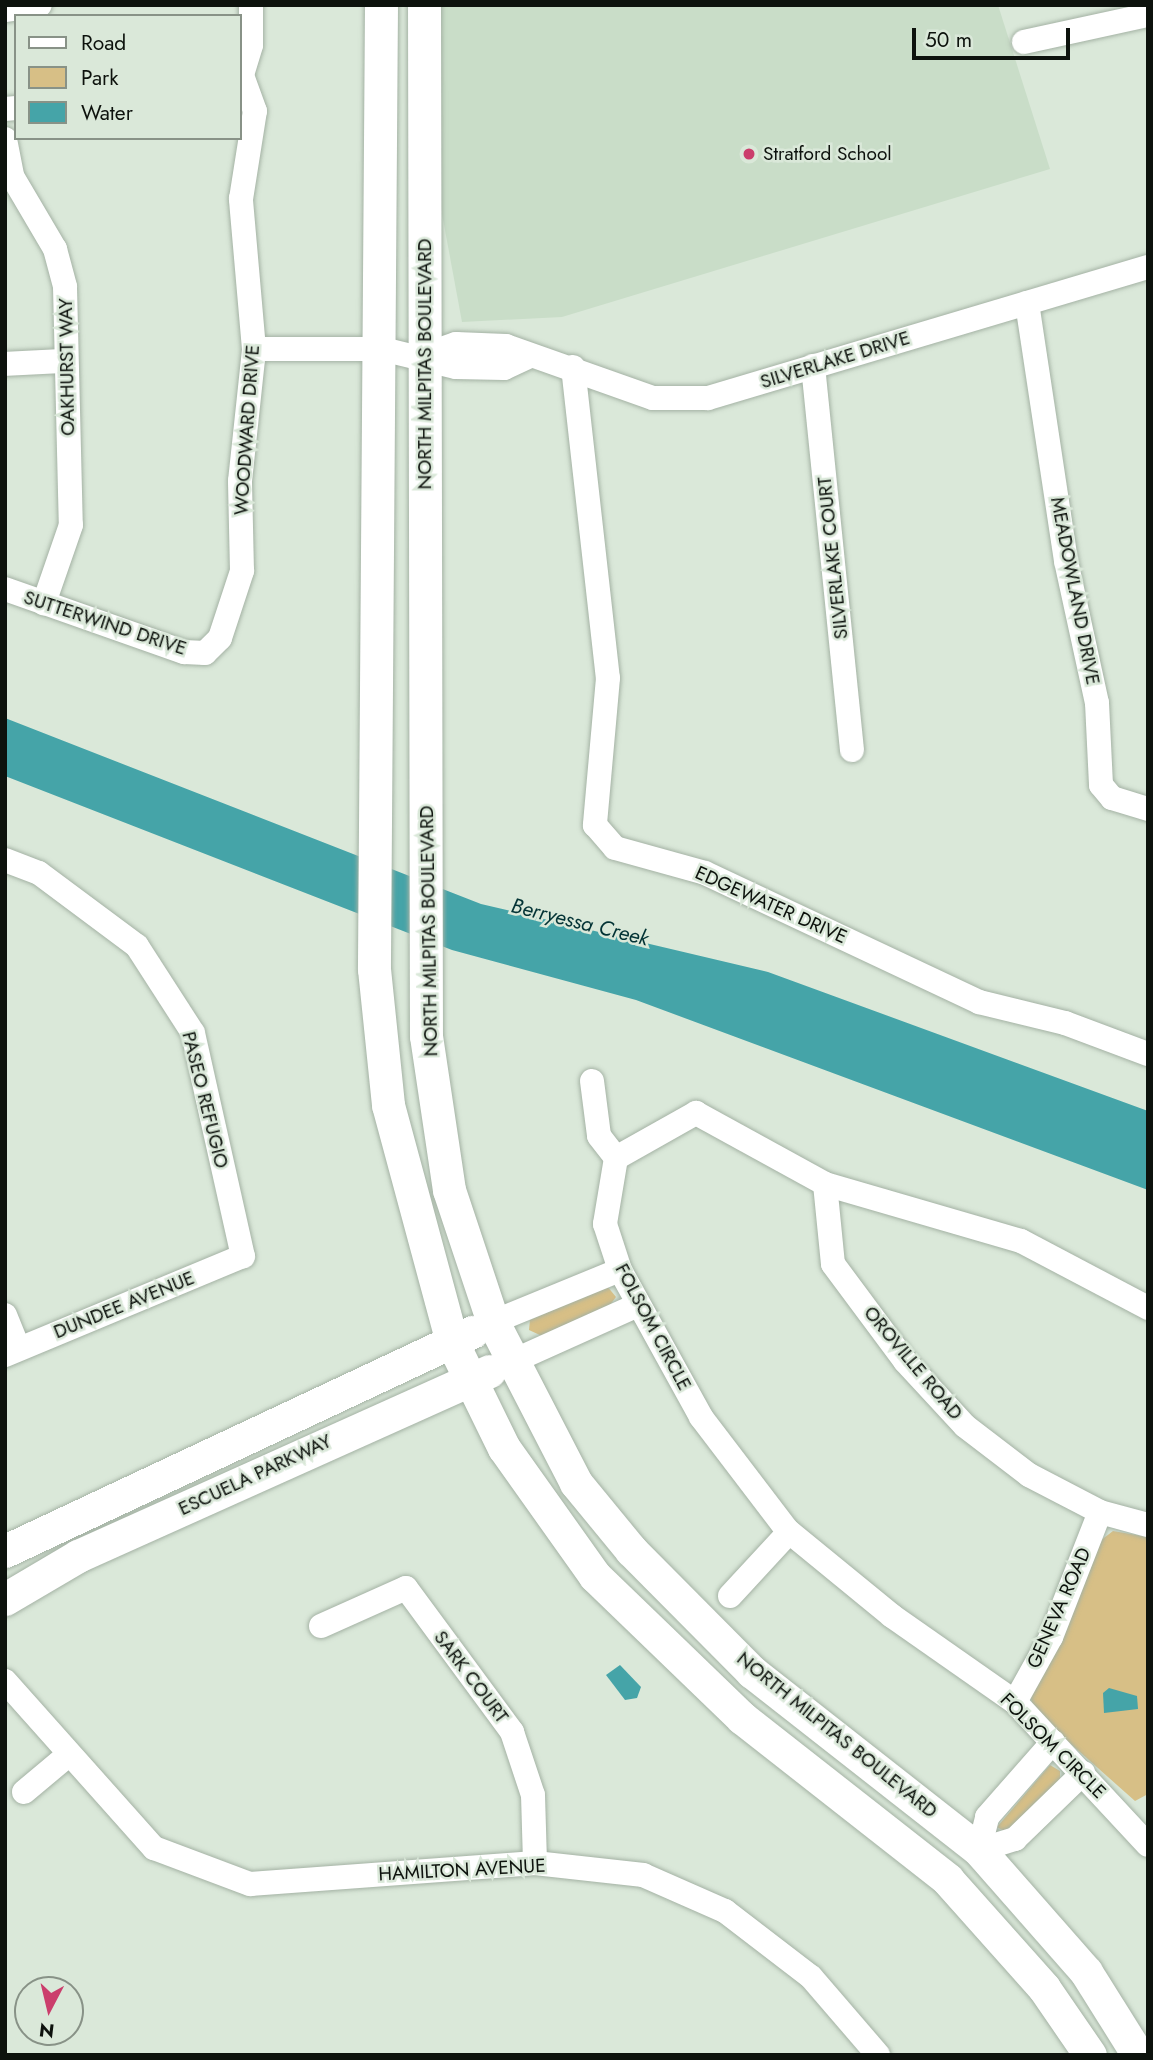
<!DOCTYPE html>
<style>
body{margin:0}
#map{position:relative;width:1153px;height:2060px;overflow:hidden;background:#dae8d9;font-family:Jost,sans-serif}
div>[style]{position:absolute}
[style*='--x']{left:calc(var(--x)*1px);top:calc(var(--y)*1px);width:calc(var(--w)*1px);rotate:calc(var(--a)*1deg)}
.built>*{inset:0;background:#c9ddc8}
.green>*{inset:0;background:#d7bf86}
.water>*{inset:0;background:#45a4a8}
.roads{filter:drop-shadow(0 0 2px #a4b2a4) drop-shadow(0 0 2px #a4b2a4)}
.street>*{height:24px;margin:-12px;padding:0 12px;transform-origin:12px;border-radius:12px;background:#fff}
.secondary>*{height:33px;margin:-16.5px;padding:0 16.5px;transform-origin:16.5px;border-radius:16.5px;background:#fff}
.dots>*{width:19px;height:19px;translate:-50% -50%;box-sizing:border-box;border:4px solid #dae8d9;border-radius:50%}
span{translate:-50% -50%;white-space:nowrap;text-align:center;line-height:1.15;-webkit-text-stroke:5px #dae8d9;paint-order:stroke}
.poi-label{font-size:19px;color:#0d120d}
.left{translate:0 -50%;text-align:left}
.street-label{font-size:19px;color:#0d120d}
.water-label{font-size:21px;color:#033335;font-style:italic}
.frame{position:absolute;inset:0;border:7px solid #0d120d;pointer-events:none}
.legend{position:absolute;left:14px;top:14px;width:228px;height:126px;box-sizing:border-box;background:#dae8d9;border:2px solid #889287;margin:0;padding:9px 12px;list-style:none;font-size:21px;color:#0d120d}
.legend li{display:flex;align-items:center;gap:14px;height:35px}
.legend b{width:35px;border:2px solid #889287}
.north{position:absolute;left:14px;top:1976px;width:70px;height:70px;box-sizing:border-box;background:#dae8d9;border:2px solid #889287;border-radius:50%;rotate:187deg;font-size:19px;font-weight:700;line-height:28px;text-align:center;color:#0d120d}
.north::after{content:'';display:block;margin:auto;width:24px;height:32px;background:#cb3e6c;clip-path:polygon(50% 0,100% 100%,50% 72%,0 100%)}
.scale{position:absolute;left:912px;top:28px;width:158px;height:32px;box-sizing:border-box;border:4px solid #0d120d;border-top:0;padding-left:9px;font-size:21px;line-height:24px;white-space:nowrap;color:#0d120d;-webkit-text-stroke:5px #dae8d9;paint-order:stroke}
</style>
<div id="map">
<div class="built">
<div style="clip-path:polygon(424px 5px,998px 5px,1050px 169px,562px 317px,462px 322px,425px 122px)"></div>
</div>
<div class="green">
<div style="clip-path:polygon(607px 1286px,616px 1297px,610px 1305px,542px 1336px,529px 1330px,530px 1320px)"></div>
<div style="clip-path:polygon(1113px 1531px,1148px 1537px,1148px 1794px,1135px 1801px,1035px 1712px,1030px 1695px,1100px 1541px)"></div>
<div style="clip-path:polygon(1050px 1765px,1060px 1771px,1060px 1780px,1007px 1833px,997px 1827px)"></div>
</div>
<div class="water">
<div style="clip-path:polygon(5px 718px,481px 904px,768px 972px,1148px 1111px,1148px 1190px,636px 1000px,452px 950px,5px 776px)"></div>
<div style="clip-path:polygon(620px 1665px,641px 1687px,637px 1698px,625px 1700px,606px 1675px)"></div>
<div style="clip-path:polygon(1109px 1688px,1137px 1696px,1138px 1709px,1104px 1713px,1103px 1693px)"></div>
</div>
<div class="roads">
<div class="street">
<div style="--x:5;--y:10;--w:35;--a:-8"></div>
<div style="--x:1024;--y:42;--w:127;--a:-12.3"></div>
<div style="--x:242;--y:75;--w:31;--a:-73"></div>
<div style="--x:251;--y:45;--w:40;--a:-90"></div>
<div style="--x:5;--y:109;--w:11;--a:-5"></div>
<div style="--x:5;--y:139;--w:38;--a:79"></div>
<div style="--x:12;--y:176;--w:85;--a:59.5"></div>
<div style="--x:55;--y:249;--w:39;--a:75"></div>
<div style="--x:65;--y:287;--w:238;--a:88.6"></div>
<div style="--x:71;--y:525;--w:83;--a:109.1"></div>
<div style="--x:1027;--y:303;--w:261;--a:81.4"></div>
<div style="--x:1066;--y:561;--w:145;--a:77.7"></div>
<div style="--x:1097;--y:703;--w:82;--a:87.2"></div>
<div style="--x:1101;--y:785;--w:17;--a:50"></div>
<div style="--x:1112;--y:798;--w:38;--a:17"></div>
<div style="--x:254;--y:349;--w:128;--a:0"></div>
<div style="--x:382;--y:349;--w:76;--a:13.7"></div>
<div style="--x:456;--y:367;--w:48;--a:1.2"></div>
<div style="--x:504;--y:368;--w:26;--a:-25"></div>
<div style="--x:424;--y:355;--w:34;--a:-19"></div>
<div style="--x:456;--y:344;--w:50;--a:2.3"></div>
<div style="--x:506;--y:346;--w:156;--a:19.5"></div>
<div style="--x:653;--y:398;--w:55;--a:0"></div>
<div style="--x:708;--y:398;--w:459;--a:-16.6"></div>
<div style="--x:5;--y:364;--w:60;--a:-2.9"></div>
<div style="--x:813;--y:366;--w:386;--a:84.2"></div>
<div style="--x:573;--y:367;--w:313;--a:83.6"></div>
<div style="--x:608;--y:678;--w:148;--a:95.1"></div>
<div style="--x:595;--y:825;--w:30;--a:49"></div>
<div style="--x:615;--y:848;--w:93;--a:15.5"></div>
<div style="--x:705;--y:873;--w:303;--a:25.2"></div>
<div style="--x:979;--y:1002;--w:89;--a:13.7"></div>
<div style="--x:1065;--y:1023;--w:89;--a:20.5"></div>
<div style="--x:5;--y:589;--w:190;--a:19.4"></div>
<div style="--x:184;--y:652;--w:21;--a:3"></div>
<div style="--x:205;--y:653;--w:21;--a:-45"></div>
<div style="--x:220;--y:638;--w:71;--a:-71.8"></div>
<div style="--x:242;--y:571;--w:90;--a:-91.3"></div>
<div style="--x:240;--y:481;--w:133;--a:-83.9"></div>
<div style="--x:254;--y:349;--w:151;--a:-95"></div>
<div style="--x:241;--y:199;--w:89;--a:-81"></div>
<div style="--x:255;--y:111;--w:38;--a:-110"></div>
<div style="--x:5;--y:860;--w:36;--a:21"></div>
<div style="--x:39;--y:873;--w:122;--a:36.7"></div>
<div style="--x:137;--y:946;--w:103;--a:57.2"></div>
<div style="--x:193;--y:1033;--w:229;--a:77.4"></div>
<div style="--x:243;--y:1256;--w:258;--a:157.4"></div>
<div style="--x:592;--y:1081;--w:55;--a:82.7"></div>
<div style="--x:599;--y:1136;--w:28;--a:52"></div>
<div style="--x:616;--y:1158;--w:67;--a:99.5"></div>
<div style="--x:605;--y:1224;--w:48;--a:71.9"></div>
<div style="--x:620;--y:1270;--w:168;--a:61.1"></div>
<div style="--x:701;--y:1417;--w:142;--a:52.7"></div>
<div style="--x:787;--y:1530;--w:136;--a:39.3"></div>
<div style="--x:892;--y:1616;--w:150;--a:35"></div>
<div style="--x:1015;--y:1702;--w:195;--a:47.1"></div>
<div style="--x:616;--y:1158;--w:92;--a:-29.4"></div>
<div style="--x:696;--y:1113;--w:147;--a:28.8"></div>
<div style="--x:825;--y:1184;--w:204;--a:16.2"></div>
<div style="--x:1021;--y:1241;--w:144;--a:27.8"></div>
<div style="--x:825;--y:1184;--w:80;--a:84.3"></div>
<div style="--x:833;--y:1264;--w:121;--a:53.4"></div>
<div style="--x:905;--y:1361;--w:88;--a:47.3"></div>
<div style="--x:965;--y:1426;--w:81;--a:37.4"></div>
<div style="--x:1029;--y:1475;--w:80;--a:27.5"></div>
<div style="--x:1100;--y:1512;--w:50;--a:15.2"></div>
<div style="--x:5;--y:1315;--w:35;--a:68"></div>
<div style="--x:493;--y:1322;--w:137;--a:-22.3"></div>
<div style="--x:511;--y:1362;--w:139;--a:-24.2"></div>
<div style="--x:730;--y:1596;--w:87;--a:-47.3"></div>
<div style="--x:321;--y:1626;--w:93;--a:-24.1"></div>
<div style="--x:406;--y:1588;--w:179;--a:53.6"></div>
<div style="--x:512;--y:1732;--w:66;--a:71.6"></div>
<div style="--x:533;--y:1795;--w:68;--a:88.3"></div>
<div style="--x:5;--y:1681;--w:224;--a:48.3"></div>
<div style="--x:154;--y:1848;--w:103;--a:20.6"></div>
<div style="--x:250;--y:1884;--w:286;--a:-4.2"></div>
<div style="--x:535;--y:1863;--w:109;--a:6.3"></div>
<div style="--x:643;--y:1875;--w:90;--a:23.7"></div>
<div style="--x:725;--y:1911;--w:108;--a:37.5"></div>
<div style="--x:811;--y:1977;--w:103;--a:49.3"></div>
<div style="--x:1015;--y:1702;--w:74;--a:-61"></div>
<div style="--x:1051;--y:1637;--w:134;--a:-68.6"></div>
<div style="--x:24;--y:1792;--w:56;--a:-39.9"></div>
<div style="--x:979;--y:1850;--w:34;--a:-76"></div>
<div style="--x:987;--y:1817;--w:100;--a:-48.7"></div>
<div style="--x:979;--y:1850;--w:38;--a:-17"></div>
<div style="--x:1015;--y:1839;--w:95;--a:-44.1"></div>
</div>
<div class="secondary">
<div style="--x:381;--y:5;--w:964;--a:90.42"></div>
<div style="--x:374;--y:969;--w:137;--a:84.1"></div>
<div style="--x:388;--y:1105;--w:245;--a:74.9"></div>
<div style="--x:452;--y:1342;--w:118;--a:63.9"></div>
<div style="--x:504;--y:1448;--w:157;--a:54.6"></div>
<div style="--x:595;--y:1576;--w:204;--a:44"></div>
<div style="--x:742;--y:1718;--w:261;--a:38.1"></div>
<div style="--x:947;--y:1879;--w:146;--a:48.3"></div>
<div style="--x:1044;--y:1988;--w:81;--a:55.5"></div>
<div style="--x:424;--y:5;--w:1031;--a:89.89"></div>
<div style="--x:426;--y:1036;--w:156;--a:81.5"></div>
<div style="--x:449;--y:1190;--w:139;--a:71.6"></div>
<div style="--x:493;--y:1322;--w:181;--a:62.7"></div>
<div style="--x:576;--y:1483;--w:87;--a:50.6"></div>
<div style="--x:631;--y:1550;--w:172;--a:45.2"></div>
<div style="--x:752;--y:1672;--w:288;--a:38.1"></div>
<div style="--x:979;--y:1850;--w:162;--a:48.7"></div>
<div style="--x:1086;--y:1972;--w:98;--a:57.9"></div>
<div style="--x:5;--y:1551;--w:516;--a:-25.12"></div>
<div style="--x:5;--y:1599;--w:85;--a:-30.5"></div>
<div style="--x:78;--y:1556;--w:451;--a:-24.2"></div>
</div>
</div>
<div class="dots">
<div style="left:749px;top:154px;background:#cb3e6c"></div>
</div>
<div class="poi-label">
<span class="left" style="left:763px;top:154px">Stratford School</span>
</div>
<div class="street-label">
<span style="left:835px;top:360px;rotate:-17deg">SILVERLAKE DRIVE</span>
<span style="left:425px;top:364px;rotate:-90deg">NORTH MILPITAS BOULEVARD</span>
<span style="left:67px;top:367px;rotate:-91deg">OAKHURST WAY</span>
<span style="left:247px;top:430px;rotate:-86deg">WOODWARD DRIVE</span>
<span style="left:833px;top:558px;rotate:-96deg">SILVERLAKE COURT</span>
<span style="left:1075px;top:591px;rotate:79deg">MEADOWLAND DRIVE</span>
<span style="left:105px;top:623px;rotate:18deg">SUTTERWIND DRIVE</span>
<span style="left:771px;top:905px;rotate:24deg">EDGEWATER DRIVE</span>
<span style="left:429px;top:931px;rotate:-91deg">NORTH MILPITAS BOULEVARD</span>
<span style="left:205px;top:1100px;rotate:76deg">PASEO REFUGIO</span>
<span style="left:124px;top:1305px;rotate:-22deg">DUNDEE AVENUE</span>
<span style="left:653px;top:1327px;rotate:62deg">FOLSOM CIRCLE</span>
<span style="left:913px;top:1363px;rotate:50deg">OROVILLE ROAD</span>
<span style="left:255px;top:1475px;rotate:-25deg">ESCUELA PARKWAY</span>
<span style="left:1059px;top:1608px;rotate:-66deg">GENEVA ROAD</span>
<span style="left:471px;top:1677px;rotate:53deg">SARK COURT</span>
<span style="left:837px;top:1735px;rotate:39deg">NORTH MILPITAS BOULEVARD</span>
<span style="left:1053px;top:1746px;rotate:45deg">FOLSOM CIRCLE</span>
<span style="left:462px;top:1870px;rotate:-3deg">HAMILTON AVENUE</span>
</div>
<div class="water-label">
<span style="left:580px;top:922px;rotate:14deg">Berryessa Creek</span>
</div>
<div class="frame"></div>
<ul class="legend">
<li><b style="height:9px;background:#fff"></b>Road</li>
<li><b style="height:19px;background:#d7bf86"></b>Park</li>
<li><b style="height:19px;background:#45a4a8"></b>Water</li>
</ul>
<div class="north">N</div>
<div class="scale">50 m</div>
</div>
